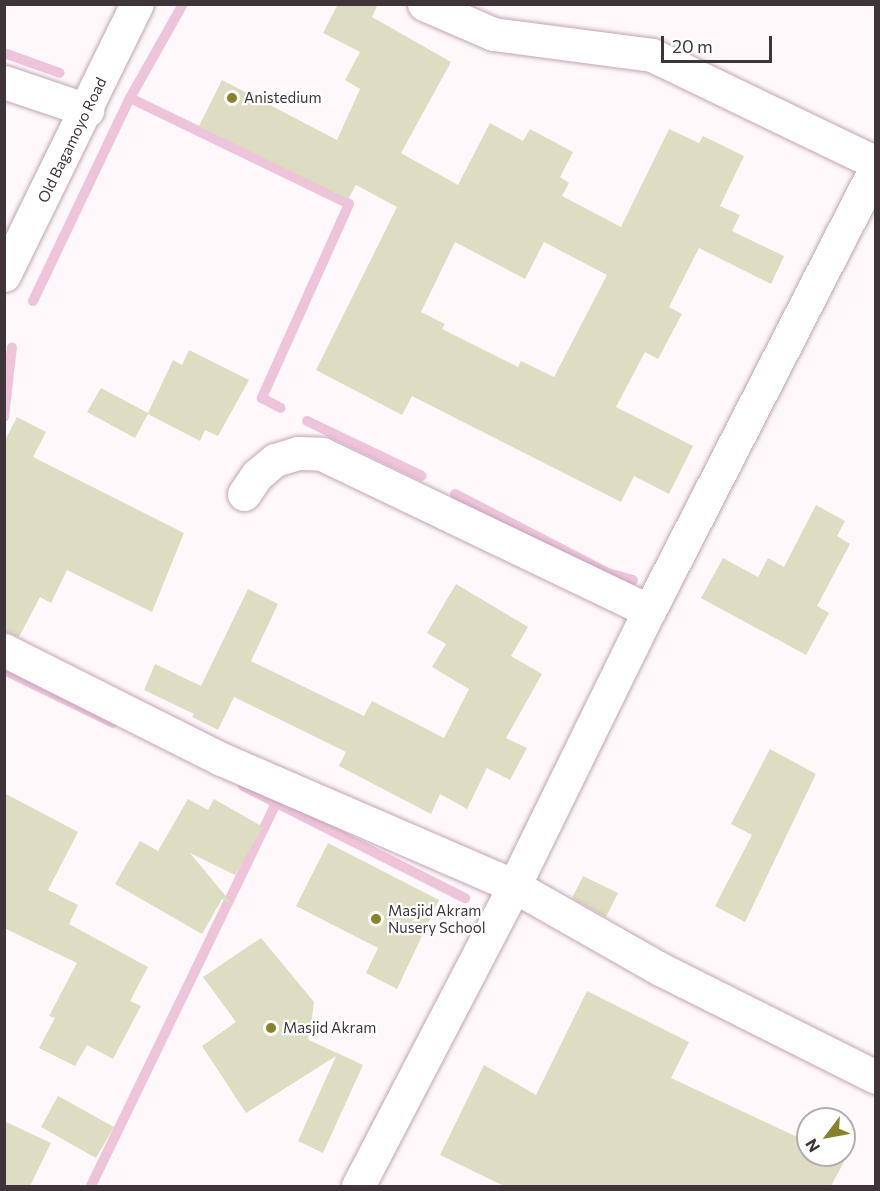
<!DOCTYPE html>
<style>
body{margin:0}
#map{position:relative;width:880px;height:1191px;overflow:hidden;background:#fef8fb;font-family:Commissioner,sans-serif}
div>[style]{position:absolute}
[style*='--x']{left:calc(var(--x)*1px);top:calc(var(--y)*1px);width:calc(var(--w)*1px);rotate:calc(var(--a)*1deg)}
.stream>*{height:10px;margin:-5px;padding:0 5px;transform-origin:5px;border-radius:5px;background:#eec4db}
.building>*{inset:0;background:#ddddc1}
.roads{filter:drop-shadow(0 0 2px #c1a4b3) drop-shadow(0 0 2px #c1a4b3)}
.street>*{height:33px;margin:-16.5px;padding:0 16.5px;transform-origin:16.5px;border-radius:16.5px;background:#fff}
.primary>*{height:33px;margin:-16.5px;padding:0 16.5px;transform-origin:16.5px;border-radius:16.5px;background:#fff}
.dots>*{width:16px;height:16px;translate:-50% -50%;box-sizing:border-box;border:3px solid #fff;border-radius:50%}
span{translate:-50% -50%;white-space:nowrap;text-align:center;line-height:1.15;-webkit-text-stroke:4.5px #fff;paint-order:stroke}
.poi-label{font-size:15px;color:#3f343a}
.left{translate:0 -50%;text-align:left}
.street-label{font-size:15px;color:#3f343a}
.frame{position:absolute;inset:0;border:6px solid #3f343a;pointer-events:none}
.north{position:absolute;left:796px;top:1107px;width:60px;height:60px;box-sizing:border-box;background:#fff;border:2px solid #b2aeb0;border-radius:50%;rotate:238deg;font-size:16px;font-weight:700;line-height:24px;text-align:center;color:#3f343a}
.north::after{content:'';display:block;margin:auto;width:21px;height:27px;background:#85832b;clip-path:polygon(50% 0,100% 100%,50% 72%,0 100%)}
.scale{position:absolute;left:661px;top:36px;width:111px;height:27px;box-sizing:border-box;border:3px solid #3f343a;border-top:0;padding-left:8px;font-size:18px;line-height:21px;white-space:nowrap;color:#3f343a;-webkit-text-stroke:4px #fff;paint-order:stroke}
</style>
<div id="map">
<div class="stream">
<div style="--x:4;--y:53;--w:59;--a:19.7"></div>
<div style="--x:130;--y:98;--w:243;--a:25.8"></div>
<div style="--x:349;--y:204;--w:213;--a:114.2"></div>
<div style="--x:262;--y:398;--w:21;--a:28"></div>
<div style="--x:33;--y:301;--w:225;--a:-64.5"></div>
<div style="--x:130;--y:98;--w:108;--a:-60.6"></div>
<div style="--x:4;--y:417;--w:70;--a:-83.5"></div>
<div style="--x:307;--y:421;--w:127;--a:25.6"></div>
<div style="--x:455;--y:494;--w:172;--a:27.3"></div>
<div style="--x:608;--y:573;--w:26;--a:16"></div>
<div style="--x:4;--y:670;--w:121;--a:25.9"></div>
<div style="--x:243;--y:786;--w:249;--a:26.8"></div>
<div style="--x:91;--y:1186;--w:427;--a:-64.2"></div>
</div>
<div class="building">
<div style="clip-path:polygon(evenodd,338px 4px,378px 4px,372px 17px,451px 62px,401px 153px,458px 185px,490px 123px,523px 141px,530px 129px,573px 152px,560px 177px,569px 183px,562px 196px,621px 227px,669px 129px,699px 143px,703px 136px,744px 156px,720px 206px,740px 215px,732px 231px,784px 256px,771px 284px,699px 248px,669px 307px,682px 314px,658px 359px,645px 352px,616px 407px,693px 446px,669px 494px,634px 476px,621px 502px,412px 396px,402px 415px,316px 370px,397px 207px,356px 185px,348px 199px,199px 126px,222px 80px,337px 140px,360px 89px,345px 80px,360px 52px,323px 33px,338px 4px,455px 242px,525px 279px,544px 242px,607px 275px,554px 377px,521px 361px,518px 367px,442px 329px,445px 324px,421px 312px,455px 242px)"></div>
<div style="clip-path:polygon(189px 350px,249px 380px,218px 436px,205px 430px,200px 441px,148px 414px,135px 438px,87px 412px,101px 388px,148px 413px,173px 360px,182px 365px)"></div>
<div style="clip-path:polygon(17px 417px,46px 432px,33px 457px,184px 533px,152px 612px,67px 570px,51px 603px,40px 597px,19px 637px,4px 632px,4px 442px)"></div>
<div style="clip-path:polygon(816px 505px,845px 521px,837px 536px,850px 544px,817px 606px,829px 613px,806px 655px,701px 598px,723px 558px,758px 577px,768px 558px,784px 567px)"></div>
<div style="clip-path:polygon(456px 584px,528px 627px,511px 656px,542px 674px,506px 738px,527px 748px,510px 780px,487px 768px,467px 809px,440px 794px,431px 814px,339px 766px,346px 752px,234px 697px,218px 730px,192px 717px,194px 714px,144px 690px,155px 664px,201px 686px,248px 589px,278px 604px,251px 661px,364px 716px,372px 701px,444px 738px,469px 689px,432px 667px,446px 644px,427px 633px)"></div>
<div style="clip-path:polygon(770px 749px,816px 774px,745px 922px,715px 906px,752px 835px,731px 824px)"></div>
<div style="clip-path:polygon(4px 793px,78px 832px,48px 890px,78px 905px,69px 924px,148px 967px,130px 1001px,141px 1006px,113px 1059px,87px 1045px,75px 1066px,39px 1048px,55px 1018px,49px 1016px,77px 963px,4px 928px)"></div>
<div style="clip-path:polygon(188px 799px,208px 810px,214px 799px,263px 827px,235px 875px,190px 853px,234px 906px,222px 899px,202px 934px,115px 884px,140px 841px,158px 851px)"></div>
<div style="clip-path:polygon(328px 843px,439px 900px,397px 989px,366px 973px,378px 948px,296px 906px)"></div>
<div style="clip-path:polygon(583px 876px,618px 893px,606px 917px,572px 898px)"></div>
<div style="clip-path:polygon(261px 938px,314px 1002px,309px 1040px,363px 1065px,323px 1153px,298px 1141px,336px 1056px,246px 1113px,202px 1046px,236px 1022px,203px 977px)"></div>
<div style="clip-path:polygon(587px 991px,689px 1042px,671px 1078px,808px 1142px,808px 1155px,834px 1155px,845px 1160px,831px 1186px,504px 1186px,440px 1155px,484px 1065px,536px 1095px)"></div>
<div style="clip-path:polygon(58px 1096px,114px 1127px,96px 1158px,41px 1127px)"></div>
<div style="clip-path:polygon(4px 1121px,51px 1143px,30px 1186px,4px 1186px)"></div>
</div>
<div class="roads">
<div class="street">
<div style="--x:424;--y:4;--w:75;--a:23.5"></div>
<div style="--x:493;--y:34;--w:160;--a:7.5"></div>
<div style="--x:652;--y:55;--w:249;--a:25.7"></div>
<div style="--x:4;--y:82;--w:88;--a:18.6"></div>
<div style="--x:244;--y:494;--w:23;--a:-56"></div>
<div style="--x:257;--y:475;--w:23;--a:-40"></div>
<div style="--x:275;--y:460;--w:24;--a:-17"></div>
<div style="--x:298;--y:453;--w:24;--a:2"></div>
<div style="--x:322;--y:454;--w:363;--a:25.6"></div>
<div style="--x:4;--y:650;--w:243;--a:26.7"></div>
<div style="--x:221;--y:759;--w:319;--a:23.4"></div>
<div style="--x:514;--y:886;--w:168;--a:29.6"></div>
<div style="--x:660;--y:969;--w:241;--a:26.6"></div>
<div style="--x:358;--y:1186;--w:338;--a:-62.5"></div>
<div style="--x:514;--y:886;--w:306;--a:-63.9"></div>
<div style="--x:649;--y:611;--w:498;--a:-62.9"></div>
</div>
<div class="primary">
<div style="--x:4;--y:275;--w:302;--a:-63.9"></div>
</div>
</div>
<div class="dots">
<div style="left:232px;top:98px;background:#85832b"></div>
<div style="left:376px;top:919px;background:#85832b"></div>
<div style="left:271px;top:1028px;background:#85832b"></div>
</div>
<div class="poi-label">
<span class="left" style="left:244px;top:98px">Anistedium</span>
<span class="left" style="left:388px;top:919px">Masjid Akram<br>Nusery School</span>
<span class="left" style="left:283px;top:1028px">Masjid Akram</span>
</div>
<div class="street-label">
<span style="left:72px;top:140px;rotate:-64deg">Old Bagamoyo Road</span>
</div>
<div class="frame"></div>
<div class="north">N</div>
<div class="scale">20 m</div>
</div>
